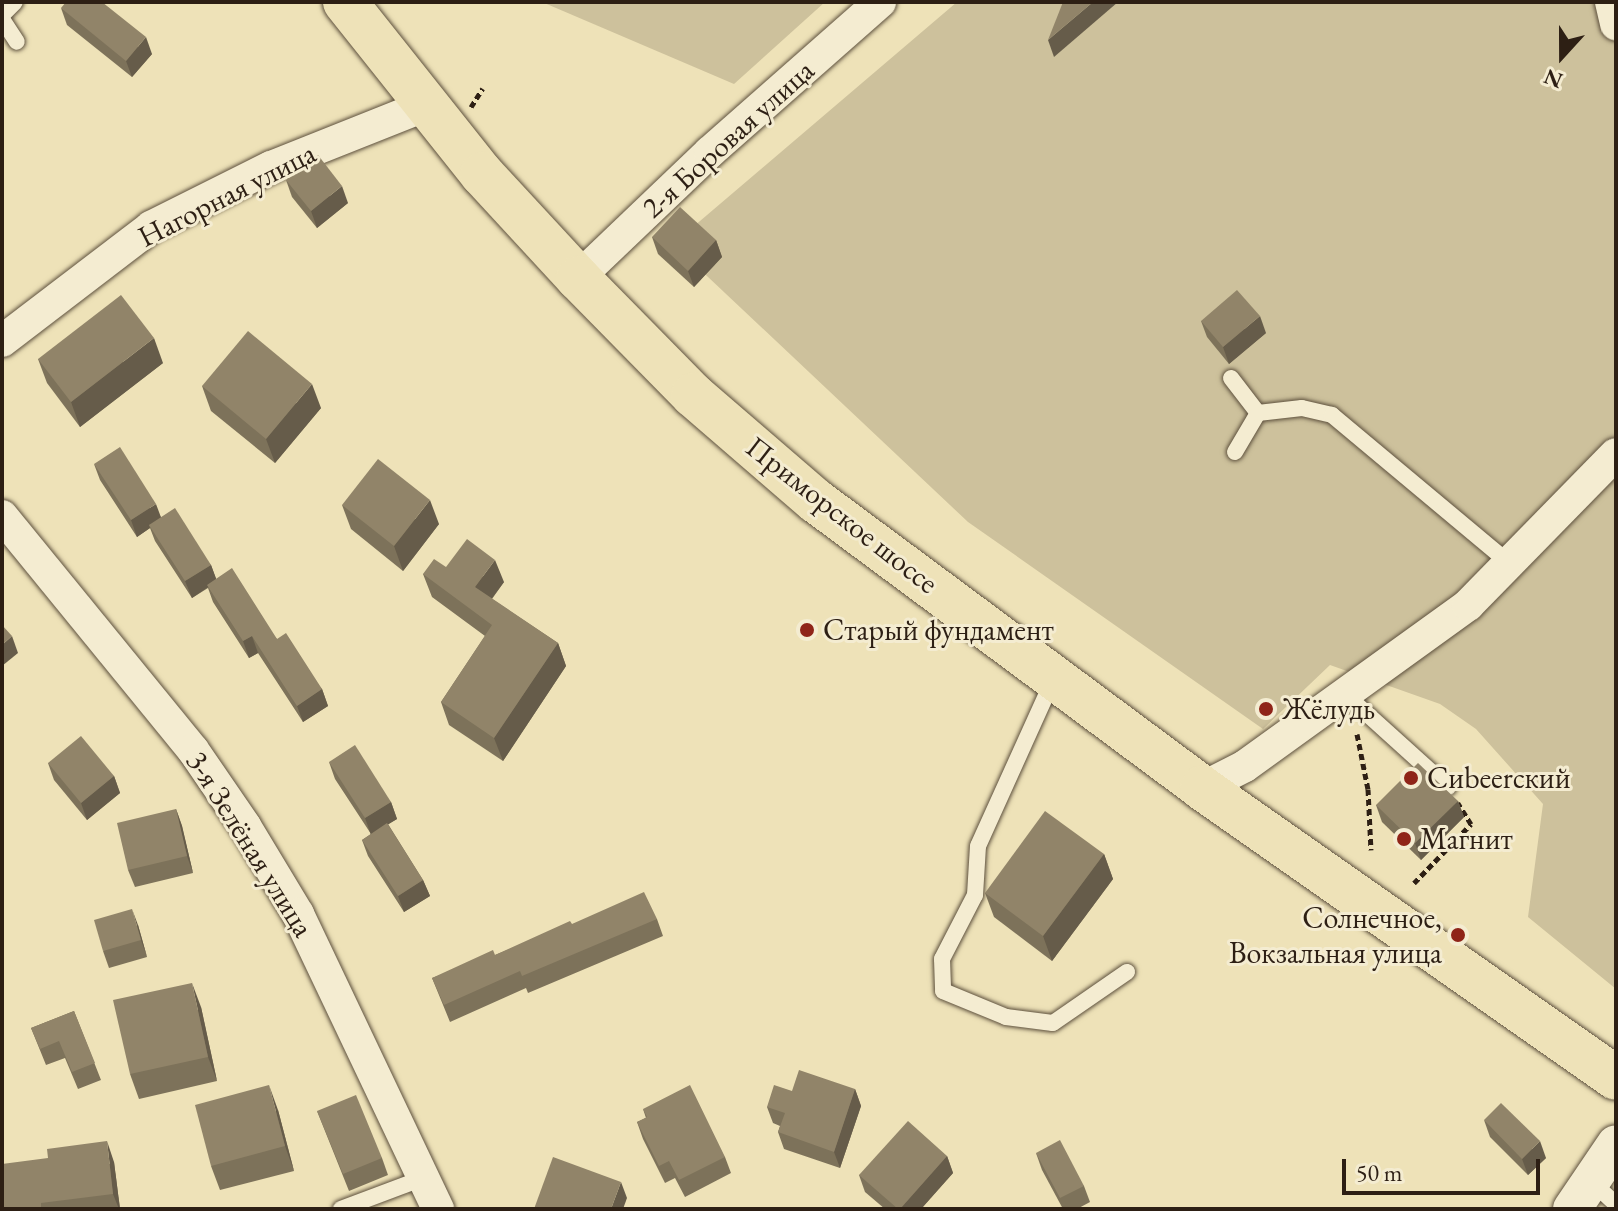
<!DOCTYPE html>
<meta charset="utf-8">
<style>
body{margin:0}
#map{position:relative;width:1618px;height:1211px;overflow:hidden;background:#eee2b8;font-family:"EB Garamond",serif}
div>[style]{position:absolute}
[style*='--x']{left:calc(var(--x)*1px);top:calc(var(--y)*1px);width:calc(var(--w)*1px);rotate:calc(var(--a)*1deg)}
.green>*{inset:0;background:#cdc19c}
.path>*{height:5px;margin-top:-2.5px;transform-origin:0;background:repeating-linear-gradient(90deg,#2d1f14 0 6px,transparent 0 10px)}
.roads{filter:drop-shadow(0 0 2px #5d503d) drop-shadow(0 0 2px #5d503d)}
.service>*{height:16px;margin:-8px;padding:0 8px;transform-origin:8px;border-radius:8px;background:#f4ecd1}
.minor>*{height:32px;margin:-16px;padding:0 16px;transform-origin:16px;border-radius:16px;background:#f4ecd1}
.tertiary>*{height:38px;margin:-19px;padding:0 19px;transform-origin:19px;border-radius:19px;background:#f4ecd1}
.primary>*{height:44px;margin:-22px;padding:0 22px;transform-origin:22px;border-radius:22px;background:#eee2b8}
.wall>*{inset:0;background:#7d725a}
.shaded-wall>*{inset:0;background:#665c4a}
.building>*{inset:0;background:#918469}
.dots>*{width:22px;height:22px;translate:-50% -50%;box-sizing:border-box;border:4px solid #f4ecd1;border-radius:50%}
span{translate:-50% -50%;white-space:nowrap;text-align:center;line-height:1.15;-webkit-text-stroke:6px #f4ecd1;paint-order:stroke}
.street-label{font-size:30px;color:#2d1f14}
.poi-label{font-size:30px;color:#2d1f14}
.left{translate:0 -50%;text-align:left}
.right{translate:-100% -50%;text-align:right}
.frame{position:absolute;inset:0;border:4px solid #2d1f14;pointer-events:none}
.north{position:absolute;left:1522px;top:16px;width:80px;height:80px;-webkit-text-stroke:6px #f4ecd1;paint-order:stroke;rotate:201deg;font-size:22px;font-weight:700;line-height:32px;text-align:center;color:#2d1f14}
.north::after{content:'';display:block;margin:auto;width:28px;height:36px;background:#2d1f14;clip-path:polygon(50% 0,100% 100%,50% 72%,0 100%)}
.scale{position:absolute;left:1342px;top:1159px;width:198px;height:36px;box-sizing:border-box;border:4px solid #2d1f14;border-top:0;padding-left:10px;font-size:24px;line-height:28px;white-space:nowrap;color:#2d1f14;-webkit-text-stroke:6px #f4ecd1;paint-order:stroke}
</style>
<div id="map">
<div class="green">
<div style="clip-path:polygon(542px 2px,825px 2px,734px 84px)"></div>
<div style="clip-path:polygon(957px 2px,1616px 2px,1616px 989px,1528px 917px,1543px 804px,1476px 729px,1440px 704px,1330px 665px,1263px 729px,968px 522px,673px 244px)"></div>
</div>
<div class="path">
<div style="--x:471;--y:107;--w:22;--a:-58"></div>
<div style="--x:1357;--y:734;--w:56;--a:78.7"></div>
<div style="--x:1368;--y:789;--w:61;--a:87.2"></div>
<div style="--x:1414;--y:883;--w:82;--a:-46"></div>
<div style="--x:1471;--y:824;--w:25;--a:-122"></div>
</div>
<div class="roads">
<div class="service">
<div style="--x:2;--y:15;--w:18;--a:-45"></div>
<div style="--x:2;--y:19;--w:27;--a:57"></div>
<div style="--x:1231;--y:378;--w:44;--a:52.4"></div>
<div style="--x:1235;--y:452;--w:45;--a:-59.5"></div>
<div style="--x:1258;--y:413;--w:44;--a:-6.5"></div>
<div style="--x:1302;--y:408;--w:31;--a:13"></div>
<div style="--x:1332;--y:415;--w:232;--a:39.9"></div>
<div style="--x:1053;--y:680;--w:182;--a:114.3"></div>
<div style="--x:978;--y:846;--w:49;--a:93.5"></div>
<div style="--x:975;--y:895;--w:72;--a:117.3"></div>
<div style="--x:942;--y:959;--w:32;--a:88"></div>
<div style="--x:943;--y:991;--w:68;--a:22.4"></div>
<div style="--x:1006;--y:1017;--w:47;--a:7.3"></div>
<div style="--x:1053;--y:1023;--w:90;--a:-34.6"></div>
<div style="--x:1345;--y:694;--w:139;--a:42.1"></div>
<div style="--x:1591;--y:1181;--w:34;--a:43"></div>
<div style="--x:341;--y:1209;--w:85;--a:-20.6"></div>
</div>
<div class="minor">
<div style="--x:1611;--y:2;--w:23;--a:77"></div>
<div style="--x:578;--y:278;--w:182;--a:-43.7"></div>
<div style="--x:710;--y:152;--w:227;--a:-41.4"></div>
<div style="--x:2;--y:341;--w:188;--a:-37.4"></div>
<div style="--x:151;--y:227;--w:134;--a:-26.6"></div>
<div style="--x:271;--y:167;--w:170;--a:-21.7"></div>
<div style="--x:2;--y:516;--w:302;--a:50.8"></div>
<div style="--x:193;--y:750;--w:92;--a:55.6"></div>
<div style="--x:245;--y:826;--w:103;--a:58.9"></div>
<div style="--x:298;--y:914;--w:327;--a:64.6"></div>
<div style="--x:1202;--y:788;--w:48;--a:-27.1"></div>
<div style="--x:1245;--y:766;--w:275;--a:-35.8"></div>
<div style="--x:1468;--y:605;--w:211;--a:-45.6"></div>
</div>
<div class="tertiary">
<div style="--x:1572;--y:1209;--w:78;--a:-55.9"></div>
</div>
<div class="primary">
<div style="--x:345;--y:2;--w:220;--a:51.5"></div>
<div style="--x:482;--y:174;--w:142;--a:47.3"></div>
<div style="--x:578;--y:278;--w:164;--a:45.5"></div>
<div style="--x:693;--y:395;--w:162;--a:40.8"></div>
<div style="--x:816;--y:501;--w:481;--a:36.6"></div>
<div style="--x:1202;--y:788;--w:505;--a:35.01"></div>
</div>
</div>
<div class="wall">
<div style="clip-path:polygon(61px 8px,152px 54px,132px 77px,67px 25px)"></div>
<div style="clip-path:polygon(286px 180px,348px 203px,317px 228px,292px 197px)"></div>
<div style="clip-path:polygon(652px 237px,716px 240px,722px 257px,694px 287px,658px 254px)"></div>
<div style="clip-path:polygon(1201px 321px,1266px 333px,1229px 364px,1207px 337px)"></div>
<div style="clip-path:polygon(38px 359px,163px 363px,80px 427px,47px 383px)"></div>
<div style="clip-path:polygon(202px 386px,321px 408px,275px 463px,211px 411px)"></div>
<div style="clip-path:polygon(94px 464px,161px 517px,211px 565px,216px 579px,277px 639px,322px 689px,328px 706px,303px 722px,258px 653px,249px 658px,213px 602px,208px 588px,192px 598px,155px 541px,150px 528px,137px 537px,100px 480px)"></div>
<div style="clip-path:polygon(342px 505px,439px 524px,403px 571px,351px 529px)"></div>
<div style="clip-path:polygon(446px 567px,504px 582px,492px 599px,558px 643px,566px 666px,503px 761px,449px 725px,441px 702px,485px 636px,432px 597px,423px 574px)"></div>
<div style="clip-path:polygon(329px 762px,391px 802px,397px 819px,388px 824px,423px 880px,430px 896px,404px 912px,368px 856px,362px 840px,371px 834px,335px 779px)"></div>
<div style="clip-path:polygon(48px 763px,114px 776px,120px 793px,87px 820px,54px 780px)"></div>
<div style="clip-path:polygon(1458px 801px,1464px 817px,1421px 860px,1382px 822px,1376px 805px)"></div>
<div style="clip-path:polygon(176px 809px,182px 826px,193px 873px,135px 887px,128px 870px)"></div>
<div style="clip-path:polygon(1104px 854px,1113px 879px,1052px 961px,994px 917px,985px 893px)"></div>
<div style="clip-path:polygon(657px 919px,663px 936px,528px 993px,526px 988px,450px 1022px,432px 978px,495px 955px,572px 924px)"></div>
<div style="clip-path:polygon(138px 925px,147px 957px,109px 968px,103px 951px)"></div>
<div style="clip-path:polygon(201px 1007px,217px 1081px,139px 1099px,130px 1074px)"></div>
<div style="clip-path:polygon(74px 1011px,101px 1080px,78px 1089px,65px 1058px,46px 1065px,31px 1028px)"></div>
<div style="clip-path:polygon(855px 1089px,861px 1106px,840px 1168px,784px 1149px,778px 1132px,780px 1126px,773px 1123px,767px 1107px,792px 1091px)"></div>
<div style="clip-path:polygon(643px 1109px,725px 1157px,731px 1173px,685px 1197px,675px 1178px,665px 1183px,643px 1139px,637px 1122px,646px 1118px)"></div>
<div style="clip-path:polygon(278px 1110px,294px 1171px,220px 1190px,211px 1166px)"></div>
<div style="clip-path:polygon(317px 1111px,382px 1158px,388px 1175px,349px 1191px)"></div>
<div style="clip-path:polygon(1484px 1120px,1546px 1158px,1528px 1175px,1490px 1137px)"></div>
<div style="clip-path:polygon(1036px 1153px,1084px 1186px,1090px 1202px,1077px 1209px,1063px 1209px,1042px 1170px)"></div>
<div style="clip-path:polygon(947px 1156px,953px 1173px,921px 1209px,885px 1209px,865px 1192px,859px 1175px)"></div>
<div style="clip-path:polygon(114px 1162px,120px 1209px,2px 1209px)"></div>
</div>
<div class="shaded-wall">
<div style="clip-path:polygon(1093px 2px,1118px 2px,1054px 57px,1048px 40px)"></div>
<div style="clip-path:polygon(146px 37px,152px 54px,132px 77px,126px 61px)"></div>
<div style="clip-path:polygon(342px 186px,348px 203px,317px 228px,311px 211px)"></div>
<div style="clip-path:polygon(716px 240px,722px 257px,694px 287px,688px 271px)"></div>
<div style="clip-path:polygon(1260px 316px,1266px 333px,1229px 364px,1223px 347px)"></div>
<div style="clip-path:polygon(154px 338px,163px 363px,80px 427px,71px 402px)"></div>
<div style="clip-path:polygon(312px 384px,321px 408px,275px 463px,266px 439px)"></div>
<div style="clip-path:polygon(430px 500px,439px 524px,403px 571px,394px 546px)"></div>
<div style="clip-path:polygon(156px 504px,162px 520px,149px 525px,150px 528px,137px 537px,131px 520px)"></div>
<div style="clip-path:polygon(495px 560px,504px 582px,483px 610px,475px 587px)"></div>
<div style="clip-path:polygon(211px 565px,217px 581px,192px 598px,185px 581px)"></div>
<div style="clip-path:polygon(12px 636px,18px 653px,2px 666px,2px 645px)"></div>
<div style="clip-path:polygon(252px 636px,258px 653px,249px 658px,243px 641px)"></div>
<div style="clip-path:polygon(558px 643px,566px 666px,503px 761px,494px 738px)"></div>
<div style="clip-path:polygon(322px 689px,328px 706px,303px 722px,297px 706px)"></div>
<div style="clip-path:polygon(114px 776px,120px 793px,87px 820px,81px 803px)"></div>
<div style="clip-path:polygon(1458px 801px,1464px 817px,1421px 860px,1415px 843px)"></div>
<div style="clip-path:polygon(391px 802px,397px 819px,371px 835px,365px 818px)"></div>
<div style="clip-path:polygon(176px 809px,182px 826px,193px 873px,187px 856px)"></div>
<div style="clip-path:polygon(1104px 854px,1113px 879px,1052px 961px,1043px 936px)"></div>
<div style="clip-path:polygon(423px 880px,430px 896px,404px 912px,398px 896px)"></div>
<div style="clip-path:polygon(132px 909px,138px 925px,147px 957px,141px 940px)"></div>
<div style="clip-path:polygon(192px 983px,201px 1007px,217px 1081px,208px 1057px)"></div>
<div style="clip-path:polygon(269px 1085px,278px 1110px,294px 1171px,285px 1146px)"></div>
<div style="clip-path:polygon(855px 1089px,861px 1106px,840px 1168px,834px 1152px)"></div>
<div style="clip-path:polygon(107px 1141px,114px 1162px,120px 1209px,119px 1209px,113px 1194px)"></div>
<div style="clip-path:polygon(1540px 1141px,1546px 1158px,1528px 1175px,1522px 1159px)"></div>
<div style="clip-path:polygon(947px 1156px,953px 1173px,921px 1209px,900px 1209px)"></div>
<div style="clip-path:polygon(621px 1182px,627px 1198px,623px 1209px,611px 1209px)"></div>
</div>
<div class="building">
<div style="clip-path:polygon(66px 2px,102px 2px,146px 37px,126px 61px,61px 8px)"></div>
<div style="clip-path:polygon(1063px 2px,1093px 2px,1048px 40px)"></div>
<div style="clip-path:polygon(318px 155px,342px 186px,311px 211px,286px 180px)"></div>
<div style="clip-path:polygon(680px 207px,716px 240px,688px 271px,652px 237px)"></div>
<div style="clip-path:polygon(1237px 290px,1260px 316px,1223px 347px,1201px 321px)"></div>
<div style="clip-path:polygon(121px 295px,154px 338px,71px 402px,38px 359px)"></div>
<div style="clip-path:polygon(248px 331px,312px 384px,266px 439px,202px 386px)"></div>
<div style="clip-path:polygon(120px 447px,156px 504px,131px 520px,94px 464px)"></div>
<div style="clip-path:polygon(378px 459px,430px 500px,394px 546px,342px 505px)"></div>
<div style="clip-path:polygon(175px 508px,211px 565px,185px 581px,149px 525px)"></div>
<div style="clip-path:polygon(467px 539px,495px 560px,475px 587px,558px 643px,494px 738px,441px 702px,492px 625px,423px 574px,434px 559px,446px 567px)"></div>
<div style="clip-path:polygon(232px 568px,277px 639px,286px 633px,322px 689px,297px 706px,252px 636px,243px 641px,207px 585px)"></div>
<div style="clip-path:polygon(2px 625px,12px 636px,2px 645px)"></div>
<div style="clip-path:polygon(81px 736px,114px 776px,81px 803px,48px 763px)"></div>
<div style="clip-path:polygon(355px 745px,391px 802px,365px 818px,329px 762px)"></div>
<div style="clip-path:polygon(1418px 763px,1458px 801px,1415px 843px,1376px 805px)"></div>
<div style="clip-path:polygon(176px 809px,187px 856px,128px 870px,117px 823px)"></div>
<div style="clip-path:polygon(1045px 811px,1104px 854px,1043px 936px,985px 893px)"></div>
<div style="clip-path:polygon(387px 823px,423px 880px,398px 896px,362px 840px)"></div>
<div style="clip-path:polygon(644px 892px,657px 919px,522px 976px,520px 971px,444px 1005px,432px 978px,493px 950px,495px 955px,570px 921px,572px 924px)"></div>
<div style="clip-path:polygon(132px 909px,141px 940px,103px 951px,94px 920px)"></div>
<div style="clip-path:polygon(192px 983px,208px 1057px,130px 1074px,113px 1000px)"></div>
<div style="clip-path:polygon(74px 1011px,95px 1063px,72px 1072px,59px 1041px,40px 1049px,31px 1028px)"></div>
<div style="clip-path:polygon(799px 1070px,855px 1089px,834px 1152px,778px 1132px,785px 1113px,767px 1107px,774px 1085px,792px 1091px)"></div>
<div style="clip-path:polygon(269px 1085px,285px 1146px,211px 1166px,195px 1105px)"></div>
<div style="clip-path:polygon(690px 1085px,725px 1157px,679px 1180px,669px 1161px,659px 1166px,637px 1122px,647px 1117px,643px 1109px)"></div>
<div style="clip-path:polygon(356px 1095px,382px 1158px,343px 1174px,317px 1111px)"></div>
<div style="clip-path:polygon(1501px 1103px,1540px 1141px,1522px 1159px,1484px 1120px)"></div>
<div style="clip-path:polygon(908px 1121px,947px 1156px,900px 1209px,898px 1209px,859px 1175px)"></div>
<div style="clip-path:polygon(1060px 1140px,1084px 1186px,1060px 1198px,1036px 1153px)"></div>
<div style="clip-path:polygon(107px 1141px,113px 1194px,41px 1203px,41px 1209px,2px 1209px,2px 1164px,48px 1158px,47px 1149px)"></div>
<div style="clip-path:polygon(553px 1157px,621px 1182px,611px 1209px,534px 1209px)"></div>
</div>
<div class="dots">
<div style="left:807px;top:630px;background:#8f2418"></div>
<div style="left:1266px;top:709px;background:#8f2418"></div>
<div style="left:1411px;top:778px;background:#8f2418"></div>
<div style="left:1404px;top:839px;background:#8f2418"></div>
<div style="left:1458px;top:935px;background:#8f2418"></div>
</div>
<div class="street-label">
<span style="left:728px;top:139px;rotate:-42deg">2-я Боровая улица</span>
<span style="left:227px;top:195px;rotate:-27deg">Нагорная улица</span>
<span style="left:842px;top:515px;rotate:38deg">Приморское шоссе</span>
<span style="left:250px;top:844px;rotate:58deg">3-я Зелёная улица</span>
</div>
<div class="poi-label">
<span class="left" style="left:823px;top:630px">Старый фундамент</span>
<span class="left" style="left:1282px;top:709px">Жёлудь</span>
<span class="left" style="left:1427px;top:778px">Сиbeerский</span>
<span class="left" style="left:1420px;top:839px">Магнит</span>
<span class="right" style="left:1442px;top:935px">Солнечное,<br>Вокзальная улица</span>
</div>
<div class="frame"></div>
<div class="north">N</div>
<div class="scale">50 m</div>
</div>
